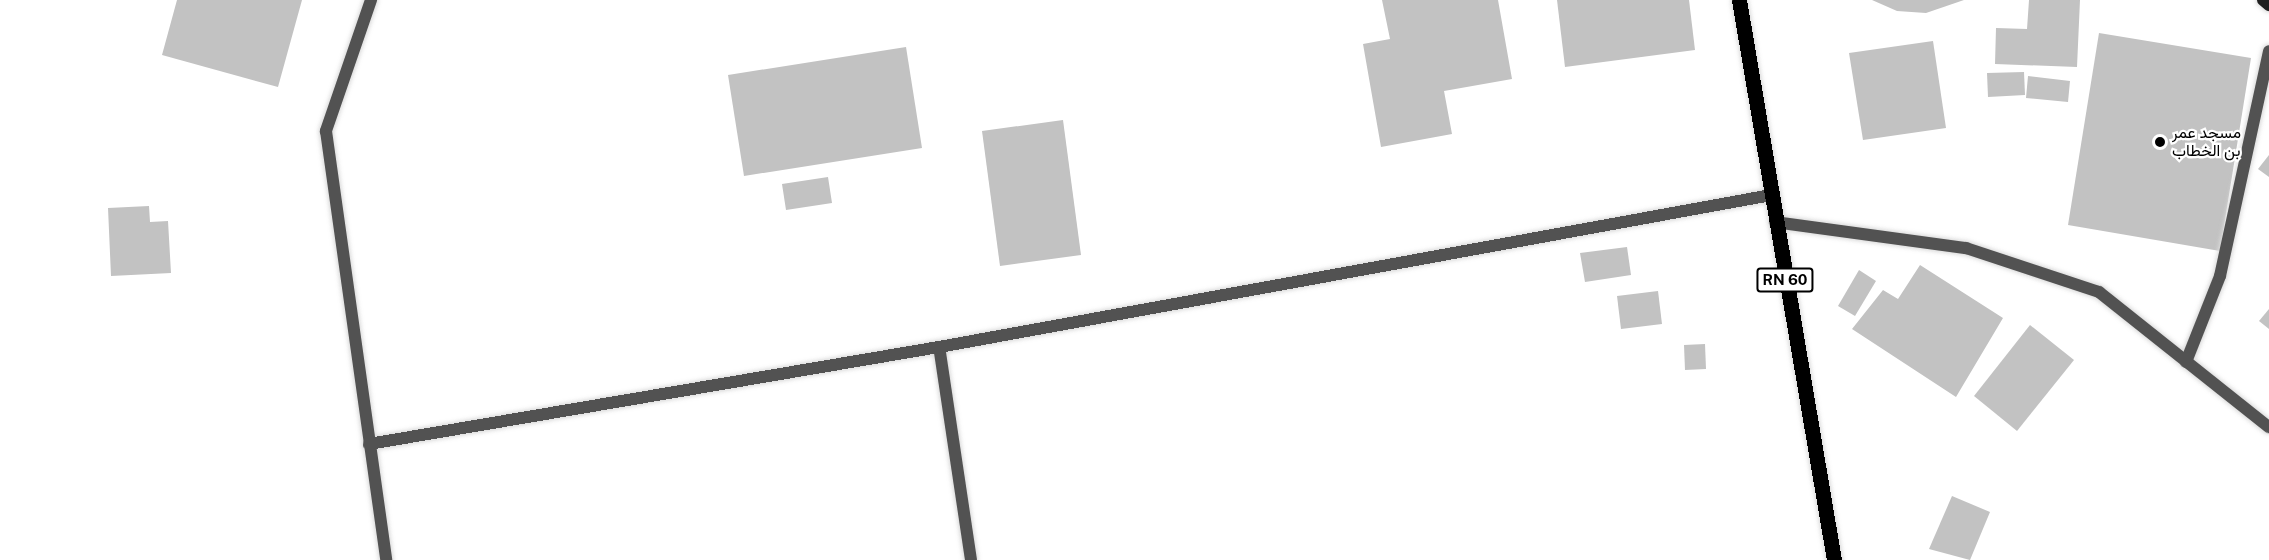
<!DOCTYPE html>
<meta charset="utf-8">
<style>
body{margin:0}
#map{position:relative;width:2269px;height:560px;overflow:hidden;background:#fff;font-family:"Public Sans",Vazirmatn,sans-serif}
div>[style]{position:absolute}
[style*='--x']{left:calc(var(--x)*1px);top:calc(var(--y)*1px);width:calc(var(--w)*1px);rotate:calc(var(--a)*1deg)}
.building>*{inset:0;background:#c2c2c2}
.roads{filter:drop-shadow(0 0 2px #dbdbdb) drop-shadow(0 0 2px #dbdbdb)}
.service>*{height:12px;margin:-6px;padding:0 6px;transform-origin:6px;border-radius:6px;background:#525252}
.minor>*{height:12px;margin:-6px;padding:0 6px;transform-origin:6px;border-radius:6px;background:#525252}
.secondary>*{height:12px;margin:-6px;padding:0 6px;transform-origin:6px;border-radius:6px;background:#1f1f1f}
.primary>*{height:15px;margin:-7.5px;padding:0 7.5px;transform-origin:7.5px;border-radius:7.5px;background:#000}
.dots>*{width:16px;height:16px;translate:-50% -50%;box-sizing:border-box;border:3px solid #fff;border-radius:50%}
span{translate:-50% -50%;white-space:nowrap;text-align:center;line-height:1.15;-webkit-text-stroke:4.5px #fff;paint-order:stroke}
.shield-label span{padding:2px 4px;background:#fff;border:2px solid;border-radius:4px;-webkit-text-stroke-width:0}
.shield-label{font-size:15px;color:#000;font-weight:700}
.poi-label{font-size:16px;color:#000}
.left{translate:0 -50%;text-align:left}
</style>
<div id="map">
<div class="building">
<div style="clip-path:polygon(177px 0,302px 0,278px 87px,162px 55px)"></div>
<div style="clip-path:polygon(1382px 0,1498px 0,1512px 79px,1444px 91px,1452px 134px,1381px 147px,1363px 44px,1390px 39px)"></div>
<div style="clip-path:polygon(1557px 0,1689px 0,1695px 50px,1565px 67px)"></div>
<div style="clip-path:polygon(1872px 0,1964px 0,1926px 13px,1897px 11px)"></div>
<div style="clip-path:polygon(2029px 0,2080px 0,2077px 67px,1995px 64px,1996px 28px,2027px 29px)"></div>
<div style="clip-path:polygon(2099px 33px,2251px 58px,2220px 251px,2068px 225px)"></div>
<div style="clip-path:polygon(1933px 41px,1946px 128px,1863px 140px,1849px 53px)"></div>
<div style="clip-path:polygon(906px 47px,922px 148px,744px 176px,728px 75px)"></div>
<div style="clip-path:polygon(2024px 72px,2025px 95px,1988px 97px,1987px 73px)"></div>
<div style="clip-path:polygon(2028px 76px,2070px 81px,2068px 102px,2026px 98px)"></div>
<div style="clip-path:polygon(1063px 120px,1081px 255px,1000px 266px,982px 131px)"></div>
<div style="clip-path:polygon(2269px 155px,2269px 177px,2258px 169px)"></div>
<div style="clip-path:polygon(828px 177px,832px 203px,786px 210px,782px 184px)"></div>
<div style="clip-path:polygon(149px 206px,150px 222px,168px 221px,171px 273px,111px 276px,108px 208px)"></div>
<div style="clip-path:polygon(1627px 247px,1631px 275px,1585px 282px,1580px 253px)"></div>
<div style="clip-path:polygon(1920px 265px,2003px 318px,1956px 397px,1852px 329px,1883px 290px,1898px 299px)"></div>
<div style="clip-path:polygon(1859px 270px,1876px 281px,1855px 316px,1838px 306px)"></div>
<div style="clip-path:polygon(1658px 291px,1662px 324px,1621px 329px,1617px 296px)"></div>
<div style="clip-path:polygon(2269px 309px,2269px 329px,2259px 321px)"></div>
<div style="clip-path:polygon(2030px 325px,2074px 360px,2017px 431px,1974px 396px)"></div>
<div style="clip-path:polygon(1705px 344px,1706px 369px,1685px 370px,1684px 345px)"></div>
<div style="clip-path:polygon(1952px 496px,1990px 512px,1970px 560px,1929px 549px)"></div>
</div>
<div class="roads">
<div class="service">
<div style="--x:2186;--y:362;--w:92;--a:-68.4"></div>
<div style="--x:2220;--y:276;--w:230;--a:-77.7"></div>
</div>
<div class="minor">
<div style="--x:371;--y:0;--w:139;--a:109"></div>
<div style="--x:326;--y:131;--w:433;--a:82"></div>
<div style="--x:1775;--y:222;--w:193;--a:7.8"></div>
<div style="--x:1966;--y:248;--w:140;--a:18.3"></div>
<div style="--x:2099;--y:292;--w:217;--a:38.5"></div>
<div style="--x:369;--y:444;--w:578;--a:-9.66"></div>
<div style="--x:971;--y:560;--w:215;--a:-98.5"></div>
<div style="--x:939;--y:347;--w:846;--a:-10.35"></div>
</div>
<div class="secondary">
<div style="--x:2263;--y:0;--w:8;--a:40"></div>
</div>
<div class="primary">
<div style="--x:1739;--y:0;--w:568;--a:80.37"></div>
</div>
</div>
<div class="dots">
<div style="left:2160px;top:142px;background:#000"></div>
</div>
<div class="shield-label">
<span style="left:1785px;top:280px">RN 60</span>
</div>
<div class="poi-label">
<span class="left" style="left:2172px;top:142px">مسجد عمر<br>بن الخطاب</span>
</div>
</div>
